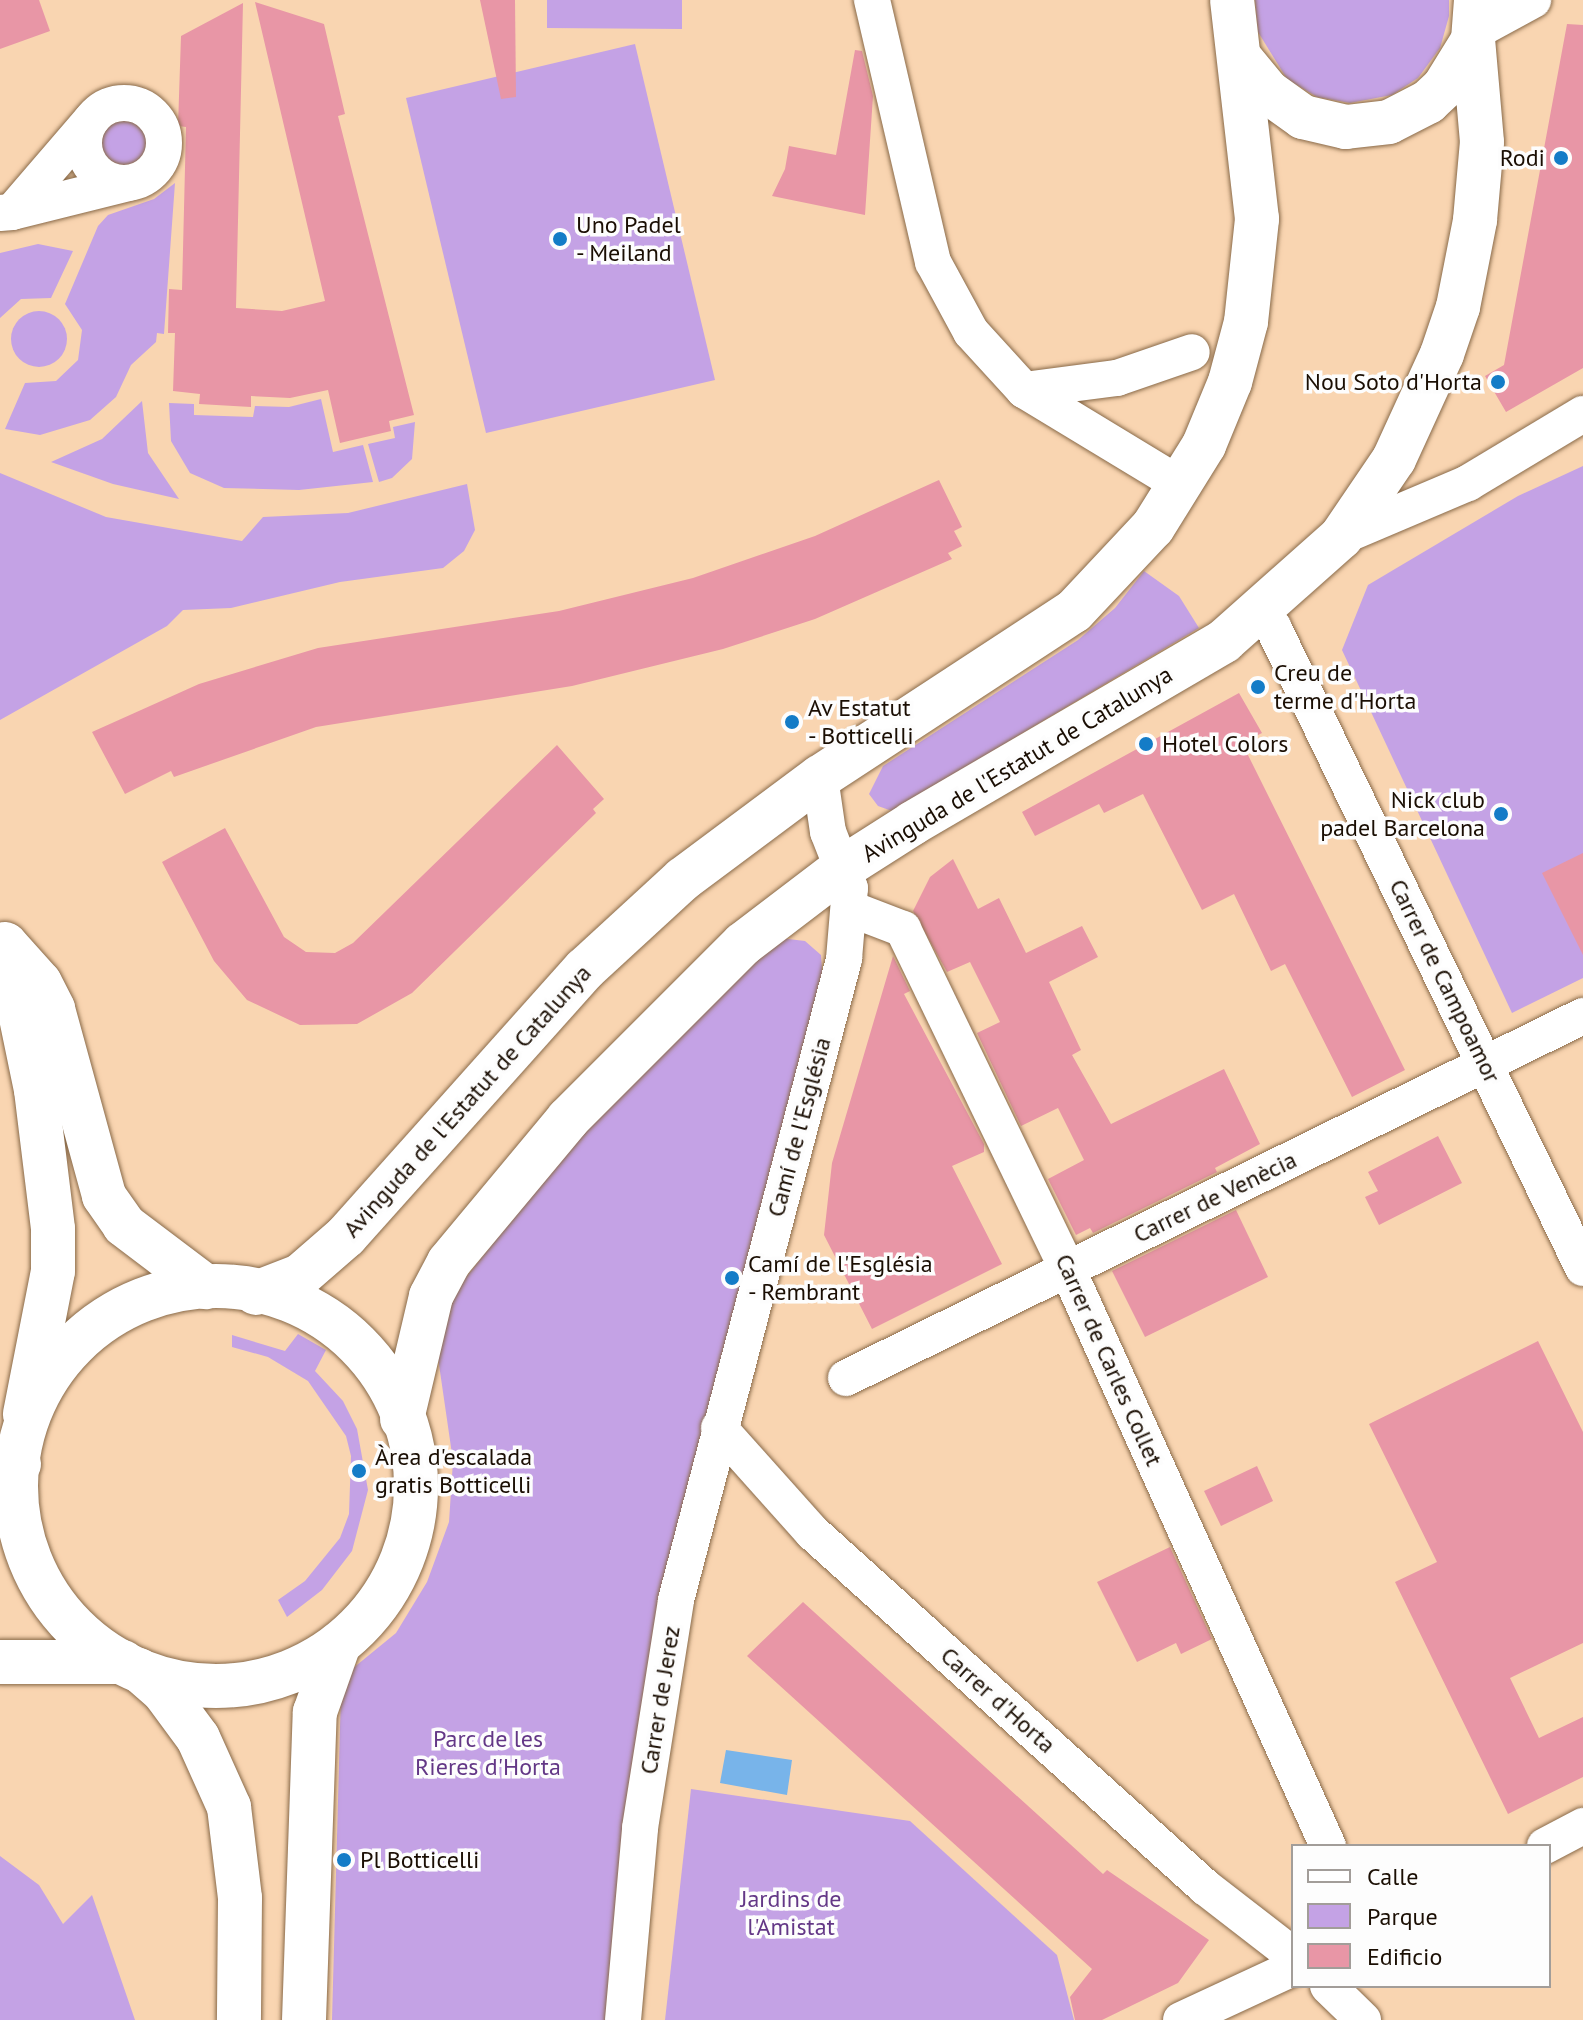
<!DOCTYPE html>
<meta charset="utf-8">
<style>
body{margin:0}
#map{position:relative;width:1583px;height:2020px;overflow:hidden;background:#f9d5b1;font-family:"PT Sans",sans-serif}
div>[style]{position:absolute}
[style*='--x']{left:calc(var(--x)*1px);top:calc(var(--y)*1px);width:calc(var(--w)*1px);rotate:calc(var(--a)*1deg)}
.green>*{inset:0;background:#c4a2e5}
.round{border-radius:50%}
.water>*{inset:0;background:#78b4ea}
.building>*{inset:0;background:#e896a6}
.roads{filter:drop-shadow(0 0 2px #896a49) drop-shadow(0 0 2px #896a49)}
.street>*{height:36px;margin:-18px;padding:0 18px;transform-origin:18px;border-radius:18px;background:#fff}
.street>.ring{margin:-18px;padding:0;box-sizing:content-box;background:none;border:36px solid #fff;border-radius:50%}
.secondary>*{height:44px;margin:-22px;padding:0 22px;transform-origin:22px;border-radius:22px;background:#fff}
.primary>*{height:44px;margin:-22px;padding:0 22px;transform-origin:22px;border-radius:22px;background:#fff}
.primary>.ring{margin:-22px;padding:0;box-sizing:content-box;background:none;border:44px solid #fff;border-radius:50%}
.dots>*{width:22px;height:22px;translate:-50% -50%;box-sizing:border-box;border:4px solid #fdfdfd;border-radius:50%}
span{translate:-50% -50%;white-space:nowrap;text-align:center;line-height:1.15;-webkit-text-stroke:7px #fdfdfd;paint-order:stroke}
.poi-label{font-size:24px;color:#1a0e03}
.right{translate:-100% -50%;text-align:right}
.left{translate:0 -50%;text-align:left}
.street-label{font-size:24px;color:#1a0e03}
.park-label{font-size:24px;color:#633786}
.legend{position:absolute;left:1291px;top:1844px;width:260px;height:144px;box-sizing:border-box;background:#fdfdfd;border:2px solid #a29d99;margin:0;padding:10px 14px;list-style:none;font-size:24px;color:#1a0e03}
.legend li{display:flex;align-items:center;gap:16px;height:40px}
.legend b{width:40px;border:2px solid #a29d99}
</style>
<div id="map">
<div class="green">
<div style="clip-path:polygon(547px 0,682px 0,682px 29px,547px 28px)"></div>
<div style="clip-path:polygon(1255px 0,1449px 0,1449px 16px,1440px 48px,1418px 78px,1392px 95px,1350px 103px,1317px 97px,1287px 79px,1258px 32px)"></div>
<div style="clip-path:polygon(635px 44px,715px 380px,486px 433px,406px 98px)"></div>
<div class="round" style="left:98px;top:116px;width:56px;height:56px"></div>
<div style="clip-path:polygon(175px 183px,164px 334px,157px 333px,156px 342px,131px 365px,116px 397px,90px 420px,40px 435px,5px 429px,25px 383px,56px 381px,78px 360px,82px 330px,65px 304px,98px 226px,108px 215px,154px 199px)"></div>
<div style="clip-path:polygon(38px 244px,73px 251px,51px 298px,21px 299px,0 318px,0 253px)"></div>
<div class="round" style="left:11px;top:311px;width:56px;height:56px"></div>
<div style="clip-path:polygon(321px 399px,333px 452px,363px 445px,373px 482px,299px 490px,224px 488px,190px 473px,171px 441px,169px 403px,194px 404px,194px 415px,253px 417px,255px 406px,289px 407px)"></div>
<div style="clip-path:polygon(142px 401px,148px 453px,179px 499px,113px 484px,51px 462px,102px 439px)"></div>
<div style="clip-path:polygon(415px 422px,412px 459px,392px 478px,379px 482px,368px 444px,395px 438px,393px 427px)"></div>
<div style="clip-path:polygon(1583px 466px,1583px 978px,1512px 1013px,1342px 650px,1368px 585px,1518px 496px)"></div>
<div style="clip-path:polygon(0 473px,106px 517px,242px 541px,263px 517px,348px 513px,467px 484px,475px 530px,464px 551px,443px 568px,340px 582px,231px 608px,183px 610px,167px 626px,0 720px)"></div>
<div style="clip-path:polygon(1144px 571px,1179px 596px,1199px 628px,892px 811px,878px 806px,869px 794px,883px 766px,1078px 640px,1115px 608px)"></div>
<div style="clip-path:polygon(780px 938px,805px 941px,821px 955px,823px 982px,671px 1557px,607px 2020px,332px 2020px,341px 1691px,352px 1669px,396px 1633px,427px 1582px,449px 1522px,453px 1461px,435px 1337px,456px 1290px,569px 1147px)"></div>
<div style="clip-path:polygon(298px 1334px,326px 1350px,315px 1371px,343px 1401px,357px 1429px,368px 1490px,352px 1551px,322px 1590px,287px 1617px,278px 1600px,305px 1581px,340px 1538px,349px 1514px,351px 1456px,346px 1436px,308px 1381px,268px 1357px,232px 1347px,232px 1335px,285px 1351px)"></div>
<div style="clip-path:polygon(691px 1789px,910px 1821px,1057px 1955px,1074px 2020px,665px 2020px)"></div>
<div style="clip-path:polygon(0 1856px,39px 1885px,63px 1924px,92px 1895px,135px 2020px,0 2020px)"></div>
</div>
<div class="water">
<div style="clip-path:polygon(726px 1750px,792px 1760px,787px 1795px,720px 1783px)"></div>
</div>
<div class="building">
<div style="clip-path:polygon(0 0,39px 0,50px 31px,0 49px)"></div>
<div style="clip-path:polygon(480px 0,515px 0,516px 97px,501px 99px)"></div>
<div style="clip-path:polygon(255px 2px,324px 24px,345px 114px,338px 116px,414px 415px,389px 421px,391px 431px,340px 443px,328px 390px,290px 398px,251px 396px,251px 407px,199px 404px,200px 394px,173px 391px,175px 333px,168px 333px,169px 289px,182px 290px,186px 127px,178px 126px,181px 36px,243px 3px,236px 308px,282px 311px,325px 301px)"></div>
<div style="clip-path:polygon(1567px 24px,1583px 25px,1583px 368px,1506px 412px,1485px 376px,1504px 365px)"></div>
<div style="clip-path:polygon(855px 50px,862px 51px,873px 96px,865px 215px,772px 196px,785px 169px,789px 146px,836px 155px)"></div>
<div style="clip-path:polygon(939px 480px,962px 527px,954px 531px,962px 546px,948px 553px,952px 559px,815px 619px,723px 649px,572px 686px,316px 727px,174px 777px,171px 771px,125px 794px,92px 732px,199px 684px,318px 648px,559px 611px,693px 578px,815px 536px)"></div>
<div style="clip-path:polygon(1239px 693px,1262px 733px,1242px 743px,1405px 1070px,1352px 1097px,1285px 964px,1271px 971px,1234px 894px,1202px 910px,1143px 794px,1104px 813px,1099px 804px,1035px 836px,1022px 812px)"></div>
<div style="clip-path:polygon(557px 745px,604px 799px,593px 809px,596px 813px,412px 993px,357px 1024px,300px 1025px,247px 1000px,214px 961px,162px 862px,225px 828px,284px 937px,306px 952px,335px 953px,353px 943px)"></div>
<div style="clip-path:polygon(1583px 853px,1583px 955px,1542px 873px)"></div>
<div style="clip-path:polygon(953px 859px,978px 909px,999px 898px,1026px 953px,1082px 926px,1098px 957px,1049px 982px,1081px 1050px,1072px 1055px,1111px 1124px,1224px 1069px,1260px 1144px,1215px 1168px,1217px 1172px,1093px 1233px,1090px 1228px,1076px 1235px,1048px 1179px,1084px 1160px,1058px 1108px,1021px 1126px,977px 1033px,1000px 1022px,970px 962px,947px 972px,913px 911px,930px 877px)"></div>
<div style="clip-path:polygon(893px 956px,910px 991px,904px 994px,984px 1144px,984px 1152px,952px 1166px,1002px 1264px,872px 1329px,824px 1235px,832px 1163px)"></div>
<div style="clip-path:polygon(1438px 1136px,1462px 1183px,1379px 1225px,1365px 1197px,1378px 1191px,1368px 1172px)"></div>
<div style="clip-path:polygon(1236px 1210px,1268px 1277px,1145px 1337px,1112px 1271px)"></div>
<div style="clip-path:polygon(1538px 1341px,1583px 1432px,1583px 1643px,1510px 1678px,1539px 1738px,1583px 1717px,1583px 1777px,1508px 1814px,1395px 1582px,1437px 1562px,1369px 1424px)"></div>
<div style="clip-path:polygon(1257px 1466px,1273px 1501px,1221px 1526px,1204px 1491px)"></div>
<div style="clip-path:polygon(1170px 1547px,1212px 1639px,1181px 1654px,1176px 1643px,1137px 1662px,1097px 1582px)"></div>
<div style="clip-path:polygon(803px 1602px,1103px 1874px,1107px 1870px,1209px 1940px,1178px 1983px,1102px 2020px,1075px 2020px,1070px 1997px,1092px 1969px,747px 1656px)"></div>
</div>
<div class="roads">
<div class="street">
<div style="--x:872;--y:0;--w:269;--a:76.9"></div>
<div style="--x:933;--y:262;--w:80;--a:61.5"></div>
<div style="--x:971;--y:332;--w:79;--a:47.6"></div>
<div style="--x:1024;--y:390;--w:184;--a:31.2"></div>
<div style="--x:1476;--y:31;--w:65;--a:-28.5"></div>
<div class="ring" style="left:84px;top:103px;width:44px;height:44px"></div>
<div style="--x:12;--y:212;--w:120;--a:-14"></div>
<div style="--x:0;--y:213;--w:12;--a:-5"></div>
<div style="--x:12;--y:212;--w:121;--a:-49.3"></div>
<div style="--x:1024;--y:390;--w:94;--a:-7.4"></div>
<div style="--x:1117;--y:378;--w:79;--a:-19.1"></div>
<div style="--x:1341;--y:537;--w:138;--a:-23"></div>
<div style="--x:1468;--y:483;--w:134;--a:-31"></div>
<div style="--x:1259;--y:612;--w:21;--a:47"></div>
<div style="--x:1273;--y:627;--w:712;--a:64.19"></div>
<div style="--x:851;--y:909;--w:56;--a:21"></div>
<div style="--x:903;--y:929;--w:377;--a:64.2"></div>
<div style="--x:1067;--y:1268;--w:634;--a:65.7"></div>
<div style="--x:846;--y:1378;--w:821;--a:-26.16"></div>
<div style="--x:719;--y:1428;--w:140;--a:48.2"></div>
<div style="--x:812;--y:1532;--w:530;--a:42.09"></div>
<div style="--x:1205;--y:1887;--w:111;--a:37.7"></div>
<div style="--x:1545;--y:1846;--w:43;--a:-27.8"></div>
<div style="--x:1328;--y:1986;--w:49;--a:44.2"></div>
<div style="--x:623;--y:2020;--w:193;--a:-84.9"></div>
<div style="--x:640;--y:1828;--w:231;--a:-81"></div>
<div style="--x:676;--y:1600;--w:663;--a:-75.31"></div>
<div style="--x:844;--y:959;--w:71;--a:-85.2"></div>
<div style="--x:850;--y:888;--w:60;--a:-111.4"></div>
<div style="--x:828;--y:832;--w:56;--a:-98.3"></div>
<div style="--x:1181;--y:2020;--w:123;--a:-24.9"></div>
</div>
<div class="secondary">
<div style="--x:5;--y:944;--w:52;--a:48.1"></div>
<div style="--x:40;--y:983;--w:29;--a:63"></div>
<div style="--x:53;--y:1009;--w:194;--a:74.7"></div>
<div style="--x:104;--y:1196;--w:35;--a:55"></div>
<div style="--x:124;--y:1225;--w:103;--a:37.1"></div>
<div style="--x:6;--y:945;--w:148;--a:78.3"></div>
<div style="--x:36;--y:1090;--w:140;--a:83"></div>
<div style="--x:53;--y:1229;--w:42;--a:90"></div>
<div style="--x:53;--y:1271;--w:146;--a:101.1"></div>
<div style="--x:0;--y:1497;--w:38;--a:-60"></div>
<div style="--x:0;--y:1662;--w:123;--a:0"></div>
</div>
<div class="primary">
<div style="--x:1240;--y:58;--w:44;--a:50.5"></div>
<div style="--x:1268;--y:92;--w:43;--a:35.5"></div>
<div style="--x:1303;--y:117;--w:44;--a:13.1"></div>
<div style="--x:1346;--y:127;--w:43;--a:-6.6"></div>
<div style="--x:1389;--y:122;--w:44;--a:-27.1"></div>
<div style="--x:1428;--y:102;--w:22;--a:-43"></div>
<div style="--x:1444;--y:87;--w:55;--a:-58.3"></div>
<div style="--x:1473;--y:40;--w:40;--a:-85.7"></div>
<div class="ring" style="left:16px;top:1286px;width:356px;height:356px"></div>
<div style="--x:256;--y:1293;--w:47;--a:-21.1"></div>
<div style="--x:300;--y:1276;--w:61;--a:-41"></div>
<div style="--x:346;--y:1236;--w:358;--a:-48.2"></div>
<div style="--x:585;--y:969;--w:133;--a:-42.6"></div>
<div style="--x:683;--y:879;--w:171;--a:-36.7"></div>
<div style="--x:820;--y:777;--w:303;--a:-33.2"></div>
<div style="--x:1074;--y:611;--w:115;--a:-46.8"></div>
<div style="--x:1153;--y:527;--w:97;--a:-58.1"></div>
<div style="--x:1204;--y:445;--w:68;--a:-67.6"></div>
<div style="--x:1230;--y:382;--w:62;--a:-75.1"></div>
<div style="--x:1246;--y:322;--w:104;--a:-83.9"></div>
<div style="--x:1257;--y:219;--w:220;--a:-96.5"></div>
<div style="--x:402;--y:1419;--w:126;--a:-76.7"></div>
<div style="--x:431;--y:1296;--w:38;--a:-62"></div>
<div style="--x:449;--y:1262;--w:186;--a:-50.2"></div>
<div style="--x:568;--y:1119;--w:247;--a:-45"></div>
<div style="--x:743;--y:944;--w:127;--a:-37.3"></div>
<div style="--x:844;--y:867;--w:82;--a:-32.5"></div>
<div style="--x:913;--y:823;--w:360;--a:-30.3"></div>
<div style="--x:1224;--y:641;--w:157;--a:-41.6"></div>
<div style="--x:1341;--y:537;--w:94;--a:-55.8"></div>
<div style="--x:1394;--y:459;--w:115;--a:-65.4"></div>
<div style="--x:1442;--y:354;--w:50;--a:-71.2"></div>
<div style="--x:1458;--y:307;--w:89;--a:-78.9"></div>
<div style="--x:1475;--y:220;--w:78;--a:-84.9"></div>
<div style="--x:1482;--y:142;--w:102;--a:-95"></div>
<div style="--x:139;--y:1670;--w:33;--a:41"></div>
<div style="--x:164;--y:1692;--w:57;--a:53.5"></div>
<div style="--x:198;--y:1738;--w:76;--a:65.8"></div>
<div style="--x:229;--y:1807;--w:92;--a:83.1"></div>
<div style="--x:240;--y:1898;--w:122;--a:90.5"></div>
<div style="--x:304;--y:2020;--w:308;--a:-88"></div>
<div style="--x:315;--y:1712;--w:72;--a:-70.6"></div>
</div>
</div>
<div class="dots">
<div style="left:1561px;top:158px;background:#147cc7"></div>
<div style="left:560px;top:239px;background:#147cc7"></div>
<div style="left:1498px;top:382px;background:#147cc7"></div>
<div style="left:1258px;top:687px;background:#147cc7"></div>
<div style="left:792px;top:722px;background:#147cc7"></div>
<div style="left:1146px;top:744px;background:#147cc7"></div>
<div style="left:1501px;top:814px;background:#147cc7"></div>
<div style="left:732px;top:1278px;background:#147cc7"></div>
<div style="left:359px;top:1471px;background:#147cc7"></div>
<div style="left:344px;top:1860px;background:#147cc7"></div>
</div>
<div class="poi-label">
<span class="right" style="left:1545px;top:158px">Rodi</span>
<span class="left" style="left:576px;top:239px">Uno Padel<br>- Meiland</span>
<span class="right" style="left:1482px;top:382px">Nou Soto d'Horta</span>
<span class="left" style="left:1274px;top:687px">Creu de<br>terme d'Horta</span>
<span class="left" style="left:808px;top:722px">Av Estatut<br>- Botticelli</span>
<span class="left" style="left:1162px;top:744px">Hotel Colors</span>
<span class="right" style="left:1485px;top:814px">Nick club<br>padel Barcelona</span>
<span class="left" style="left:748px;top:1278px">Camí de l'Església<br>- Rembrant</span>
<span class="left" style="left:375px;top:1471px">Àrea d'escalada<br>gratis Botticelli</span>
<span class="left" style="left:360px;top:1860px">Pl Botticelli</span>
</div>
<div class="street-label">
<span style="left:1017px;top:764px;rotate:-31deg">Avinguda de l'Estatut de Catalunya</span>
<span style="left:1445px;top:981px;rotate:64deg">Carrer de Campoamor</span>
<span style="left:467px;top:1101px;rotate:-48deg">Avinguda de l'Estatut de Catalunya</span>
<span style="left:799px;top:1127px;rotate:-75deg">Camí de l'Església</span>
<span style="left:1215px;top:1197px;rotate:-26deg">Carrer de Venècia</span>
<span style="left:1109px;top:1360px;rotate:66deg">Carrer de Carles Collet</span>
<span style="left:660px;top:1700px;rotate:-81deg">Carrer de Jerez</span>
<span style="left:998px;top:1700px;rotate:42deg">Carrer d'Horta</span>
</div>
<div class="park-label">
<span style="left:488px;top:1753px">Parc de les<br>Rieres d'Horta</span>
<span style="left:791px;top:1913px">Jardins de<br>l'Amistat</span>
</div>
<ul class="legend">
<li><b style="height:10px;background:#fff"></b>Calle</li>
<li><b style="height:22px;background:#c4a2e5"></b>Parque</li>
<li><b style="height:22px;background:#e896a6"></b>Edificio</li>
</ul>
</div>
